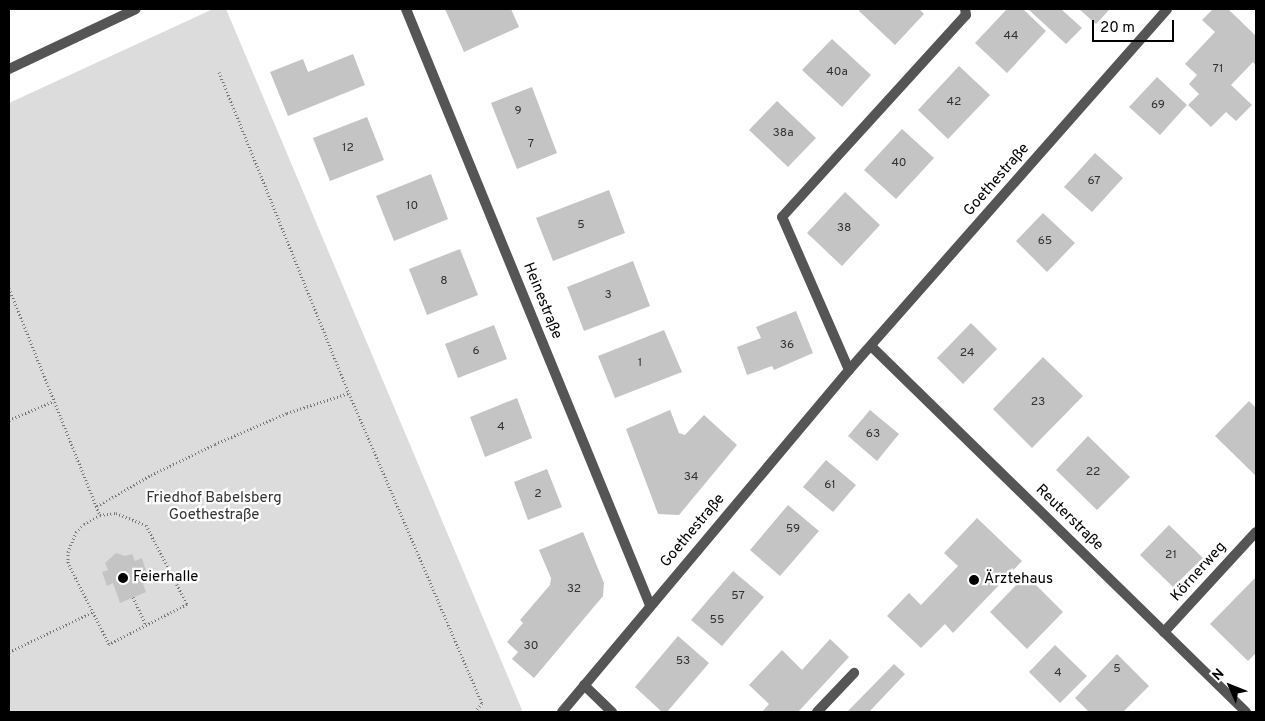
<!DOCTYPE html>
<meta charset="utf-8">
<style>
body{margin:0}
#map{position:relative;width:1265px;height:721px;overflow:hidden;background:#fff;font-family:Overpass,sans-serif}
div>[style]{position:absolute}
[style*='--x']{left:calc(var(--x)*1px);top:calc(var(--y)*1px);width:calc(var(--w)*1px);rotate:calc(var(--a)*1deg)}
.green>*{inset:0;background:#dcdcdc}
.building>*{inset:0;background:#c4c4c4}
.path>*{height:3px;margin-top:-1.5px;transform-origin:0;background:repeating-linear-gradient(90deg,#777 0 1px,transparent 0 3.5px)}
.service>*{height:10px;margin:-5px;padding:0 5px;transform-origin:5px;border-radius:5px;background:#555}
.minor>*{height:10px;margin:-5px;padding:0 5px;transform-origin:5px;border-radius:5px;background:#555}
.dots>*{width:14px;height:14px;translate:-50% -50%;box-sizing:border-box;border:2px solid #fff;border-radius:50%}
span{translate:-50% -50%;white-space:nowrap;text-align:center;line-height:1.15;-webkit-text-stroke:4.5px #fff;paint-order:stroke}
.number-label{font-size:12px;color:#313131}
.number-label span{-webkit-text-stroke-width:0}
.street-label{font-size:15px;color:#000}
.park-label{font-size:15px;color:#333}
.poi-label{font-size:15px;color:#000}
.left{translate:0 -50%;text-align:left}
.frame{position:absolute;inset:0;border:10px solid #000;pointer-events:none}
.north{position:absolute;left:1205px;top:661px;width:50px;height:50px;-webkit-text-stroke:4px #fff;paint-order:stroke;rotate:314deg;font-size:14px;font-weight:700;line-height:20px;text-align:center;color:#000}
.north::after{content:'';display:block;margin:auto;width:18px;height:22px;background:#000;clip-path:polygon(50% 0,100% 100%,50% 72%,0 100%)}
.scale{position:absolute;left:1092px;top:20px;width:82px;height:22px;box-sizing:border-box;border:2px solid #000;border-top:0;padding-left:6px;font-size:15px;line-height:18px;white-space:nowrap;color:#000;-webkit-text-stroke:4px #fff;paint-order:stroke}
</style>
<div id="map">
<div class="green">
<div style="clip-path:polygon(213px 9px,226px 9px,522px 710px,520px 712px,9px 712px,9px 103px)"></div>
</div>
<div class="building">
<div style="clip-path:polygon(445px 9px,511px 9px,519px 27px,464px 52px)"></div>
<div style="clip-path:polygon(860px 9px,919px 9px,924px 14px,895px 45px,859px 11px)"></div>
<div style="clip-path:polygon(1007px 9px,1023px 9px,1046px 31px,1007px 73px,975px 43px)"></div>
<div style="clip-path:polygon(1028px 9px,1061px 9px,1082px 28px,1066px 44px)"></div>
<div style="clip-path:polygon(1079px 9px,1110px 9px,1096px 24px)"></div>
<div style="clip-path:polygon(1213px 9px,1228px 9px,1256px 36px,1256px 66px,1253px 62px,1231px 85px,1252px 105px,1236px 121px,1226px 112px,1211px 127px,1188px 105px,1199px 94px,1189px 84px,1197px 75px,1185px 64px,1215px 32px,1202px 20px)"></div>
<div style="clip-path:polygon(832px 39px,871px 75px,842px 107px,802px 70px)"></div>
<div style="clip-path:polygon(353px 54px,365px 85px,288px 116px,270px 72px,303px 59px,308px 72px)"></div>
<div style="clip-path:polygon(959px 66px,990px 95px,948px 139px,918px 110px)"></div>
<div style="clip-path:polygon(1157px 77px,1187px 105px,1160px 135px,1129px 107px)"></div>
<div style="clip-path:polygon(532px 87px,557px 153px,517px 169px,491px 103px)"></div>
<div style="clip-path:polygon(777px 101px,816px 138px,788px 167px,749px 130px)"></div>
<div style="clip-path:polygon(367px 117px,384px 160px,330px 181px,313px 138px)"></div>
<div style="clip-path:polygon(902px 129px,934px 158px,896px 199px,864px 170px)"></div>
<div style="clip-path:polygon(1095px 153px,1123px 178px,1092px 212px,1064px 187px)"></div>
<div style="clip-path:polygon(431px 174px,448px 219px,394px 241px,376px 196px)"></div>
<div style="clip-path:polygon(609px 190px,625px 233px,553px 261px,536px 218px)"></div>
<div style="clip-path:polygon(845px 192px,880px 225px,842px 266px,807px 233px)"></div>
<div style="clip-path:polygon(1043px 213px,1075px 243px,1047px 272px,1016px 241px)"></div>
<div style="clip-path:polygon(460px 249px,478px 295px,427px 315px,409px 269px)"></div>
<div style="clip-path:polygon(633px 261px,650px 306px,584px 331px,567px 287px)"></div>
<div style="clip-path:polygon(796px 311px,813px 353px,774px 370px,772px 366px,747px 375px,737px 347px,761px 338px,756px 327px)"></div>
<div style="clip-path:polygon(971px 323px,997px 349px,963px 384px,937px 358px)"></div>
<div style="clip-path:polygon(494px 325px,507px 359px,458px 378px,445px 344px)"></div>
<div style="clip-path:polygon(664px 330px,682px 372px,615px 398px,598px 356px)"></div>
<div style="clip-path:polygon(1043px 357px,1083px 396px,1032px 448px,993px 409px)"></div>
<div style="clip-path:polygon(517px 398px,532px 438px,485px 457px,470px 417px)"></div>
<div style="clip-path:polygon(1249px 401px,1256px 408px,1256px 476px,1215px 436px)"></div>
<div style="clip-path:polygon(670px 410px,679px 433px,685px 435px,704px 415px,737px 445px,679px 515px,658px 514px,626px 429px)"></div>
<div style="clip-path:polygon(870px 410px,899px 434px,877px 461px,848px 436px)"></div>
<div style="clip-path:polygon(1088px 436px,1130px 477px,1097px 510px,1056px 470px)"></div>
<div style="clip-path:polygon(826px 460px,856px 485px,833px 512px,803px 487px)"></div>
<div style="clip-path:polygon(547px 469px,562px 507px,528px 520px,514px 482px)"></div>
<div style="clip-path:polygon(788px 505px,819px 531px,780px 576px,750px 550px)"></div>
<div style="clip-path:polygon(977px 518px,1022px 561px,953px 633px,945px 624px,921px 648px,887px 616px,909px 593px,921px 605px,958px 566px,944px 553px)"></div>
<div style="clip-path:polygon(1169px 525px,1203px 558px,1173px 587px,1140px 555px)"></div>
<div style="clip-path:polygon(583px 532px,604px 583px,603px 596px,534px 678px,512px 659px,518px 652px,507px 642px,523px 623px,520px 620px,550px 585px,551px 578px,539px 550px)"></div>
<div style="clip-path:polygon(116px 553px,125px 556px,132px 554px,135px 561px,142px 558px,146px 571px,139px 573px,146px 592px,120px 603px,113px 583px,107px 586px,102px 572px,108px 570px,105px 563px)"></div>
<div style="clip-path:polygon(733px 571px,764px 597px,722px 646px,691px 620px)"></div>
<div style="clip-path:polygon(1026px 575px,1063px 612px,1027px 649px,990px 612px)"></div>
<div style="clip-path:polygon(1256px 577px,1256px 653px,1248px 661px,1210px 624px)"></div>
<div style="clip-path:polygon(678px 636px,709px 663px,667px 712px,662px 712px,635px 687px)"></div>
<div style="clip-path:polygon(830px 639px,849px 657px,798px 712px,762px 712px,769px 704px,749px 685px,782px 650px,802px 670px)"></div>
<div style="clip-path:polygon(1055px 645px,1087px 676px,1060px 703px,1029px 672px)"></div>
<div style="clip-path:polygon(1117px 654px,1149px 686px,1123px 712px,1089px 712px,1075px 698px)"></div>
<div style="clip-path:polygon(894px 664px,905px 674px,869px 712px,847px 712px)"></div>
</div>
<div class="path">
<div style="--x:219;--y:72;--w:346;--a:68"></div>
<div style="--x:9;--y:288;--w:245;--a:68.2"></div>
<div style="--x:9;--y:420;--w:49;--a:-22.9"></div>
<div style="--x:97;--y:506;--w:62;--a:-29.9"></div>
<div style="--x:151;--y:475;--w:71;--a:-25.8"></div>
<div style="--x:215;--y:444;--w:78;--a:-23.3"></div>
<div style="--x:287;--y:413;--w:65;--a:-17.9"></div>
<div style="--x:349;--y:393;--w:337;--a:66.8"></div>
<div style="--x:482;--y:703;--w:11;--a:128"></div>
<div style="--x:116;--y:513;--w:32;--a:22"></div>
<div style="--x:146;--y:525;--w:89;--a:62.6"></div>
<div style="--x:187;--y:604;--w:88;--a:152.9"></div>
<div style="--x:109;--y:644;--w:91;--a:-116.8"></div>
<div style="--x:68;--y:563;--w:11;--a:-90"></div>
<div style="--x:68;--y:552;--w:22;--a:-68"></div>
<div style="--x:76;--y:532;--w:11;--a:-45"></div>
<div style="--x:84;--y:524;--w:18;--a:-29"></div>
<div style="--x:100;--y:515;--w:16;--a:-7"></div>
<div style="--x:133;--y:597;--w:31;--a:65"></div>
<div style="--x:9;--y:652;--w:93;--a:-25.5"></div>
</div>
<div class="service">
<div style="--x:849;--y:370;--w:167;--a:-113.6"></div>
<div style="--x:782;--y:217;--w:273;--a:-47.7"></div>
<div style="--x:966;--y:15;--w:6;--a:-99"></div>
<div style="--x:817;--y:712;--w:54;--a:-46.5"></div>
</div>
<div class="minor">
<div style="--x:406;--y:9;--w:644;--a:67.74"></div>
<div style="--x:9;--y:69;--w:140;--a:-25.3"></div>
<div style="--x:871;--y:346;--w:524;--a:44.3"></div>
<div style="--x:1164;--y:632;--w:136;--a:-47.4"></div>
<div style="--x:584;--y:685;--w:39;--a:44"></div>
<div style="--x:562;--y:712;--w:446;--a:-50"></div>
<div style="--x:849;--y:370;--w:481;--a:-48.6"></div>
</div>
<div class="dots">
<div style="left:123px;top:578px;background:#000"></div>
<div style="left:974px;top:580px;background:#000"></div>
</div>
<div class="number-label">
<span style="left:1011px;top:37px">44</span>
<span style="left:1218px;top:70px">71</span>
<span style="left:837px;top:73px">40a</span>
<span style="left:954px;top:103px">42</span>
<span style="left:1158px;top:106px">69</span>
<span style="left:518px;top:112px">9</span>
<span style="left:783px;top:134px">38a</span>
<span style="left:531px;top:145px">7</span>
<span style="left:348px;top:149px">12</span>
<span style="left:899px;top:164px">40</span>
<span style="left:1094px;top:182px">67</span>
<span style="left:412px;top:207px">10</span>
<span style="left:581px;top:226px">5</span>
<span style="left:844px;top:229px">38</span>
<span style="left:1045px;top:242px">65</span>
<span style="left:444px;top:282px">8</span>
<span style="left:608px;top:296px">3</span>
<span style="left:787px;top:346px">36</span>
<span style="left:476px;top:352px">6</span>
<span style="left:967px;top:354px">24</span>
<span style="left:640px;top:364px">1</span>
<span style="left:1038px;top:403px">23</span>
<span style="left:501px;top:428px">4</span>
<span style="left:873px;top:435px">63</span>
<span style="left:1093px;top:473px">22</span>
<span style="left:691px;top:478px">34</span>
<span style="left:830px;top:486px">61</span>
<span style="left:538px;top:495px">2</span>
<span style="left:793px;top:530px">59</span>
<span style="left:1171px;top:556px">21</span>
<span style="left:574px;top:590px">32</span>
<span style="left:738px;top:597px">57</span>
<span style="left:717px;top:621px">55</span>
<span style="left:531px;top:647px">30</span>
<span style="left:683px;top:662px">53</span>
<span style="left:1117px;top:670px">5</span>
<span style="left:1058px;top:674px">4</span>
</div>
<div class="street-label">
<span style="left:997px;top:180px;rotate:-49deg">Goethestraße</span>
<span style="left:542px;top:301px;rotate:68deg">Heinestraße</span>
<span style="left:1069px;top:518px;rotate:44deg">Reuterstraße</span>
<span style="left:693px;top:531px;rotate:-50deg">Goethestraße</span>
<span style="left:1199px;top:572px;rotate:-48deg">Körnerweg</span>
</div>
<div class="park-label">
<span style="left:214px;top:507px">Friedhof Babelsberg<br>Goethestraße</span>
</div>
<div class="poi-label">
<span class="left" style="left:133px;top:578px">Feierhalle</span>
<span class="left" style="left:984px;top:580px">Ärztehaus</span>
</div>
<div class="frame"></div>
<div class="north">N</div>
<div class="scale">20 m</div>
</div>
